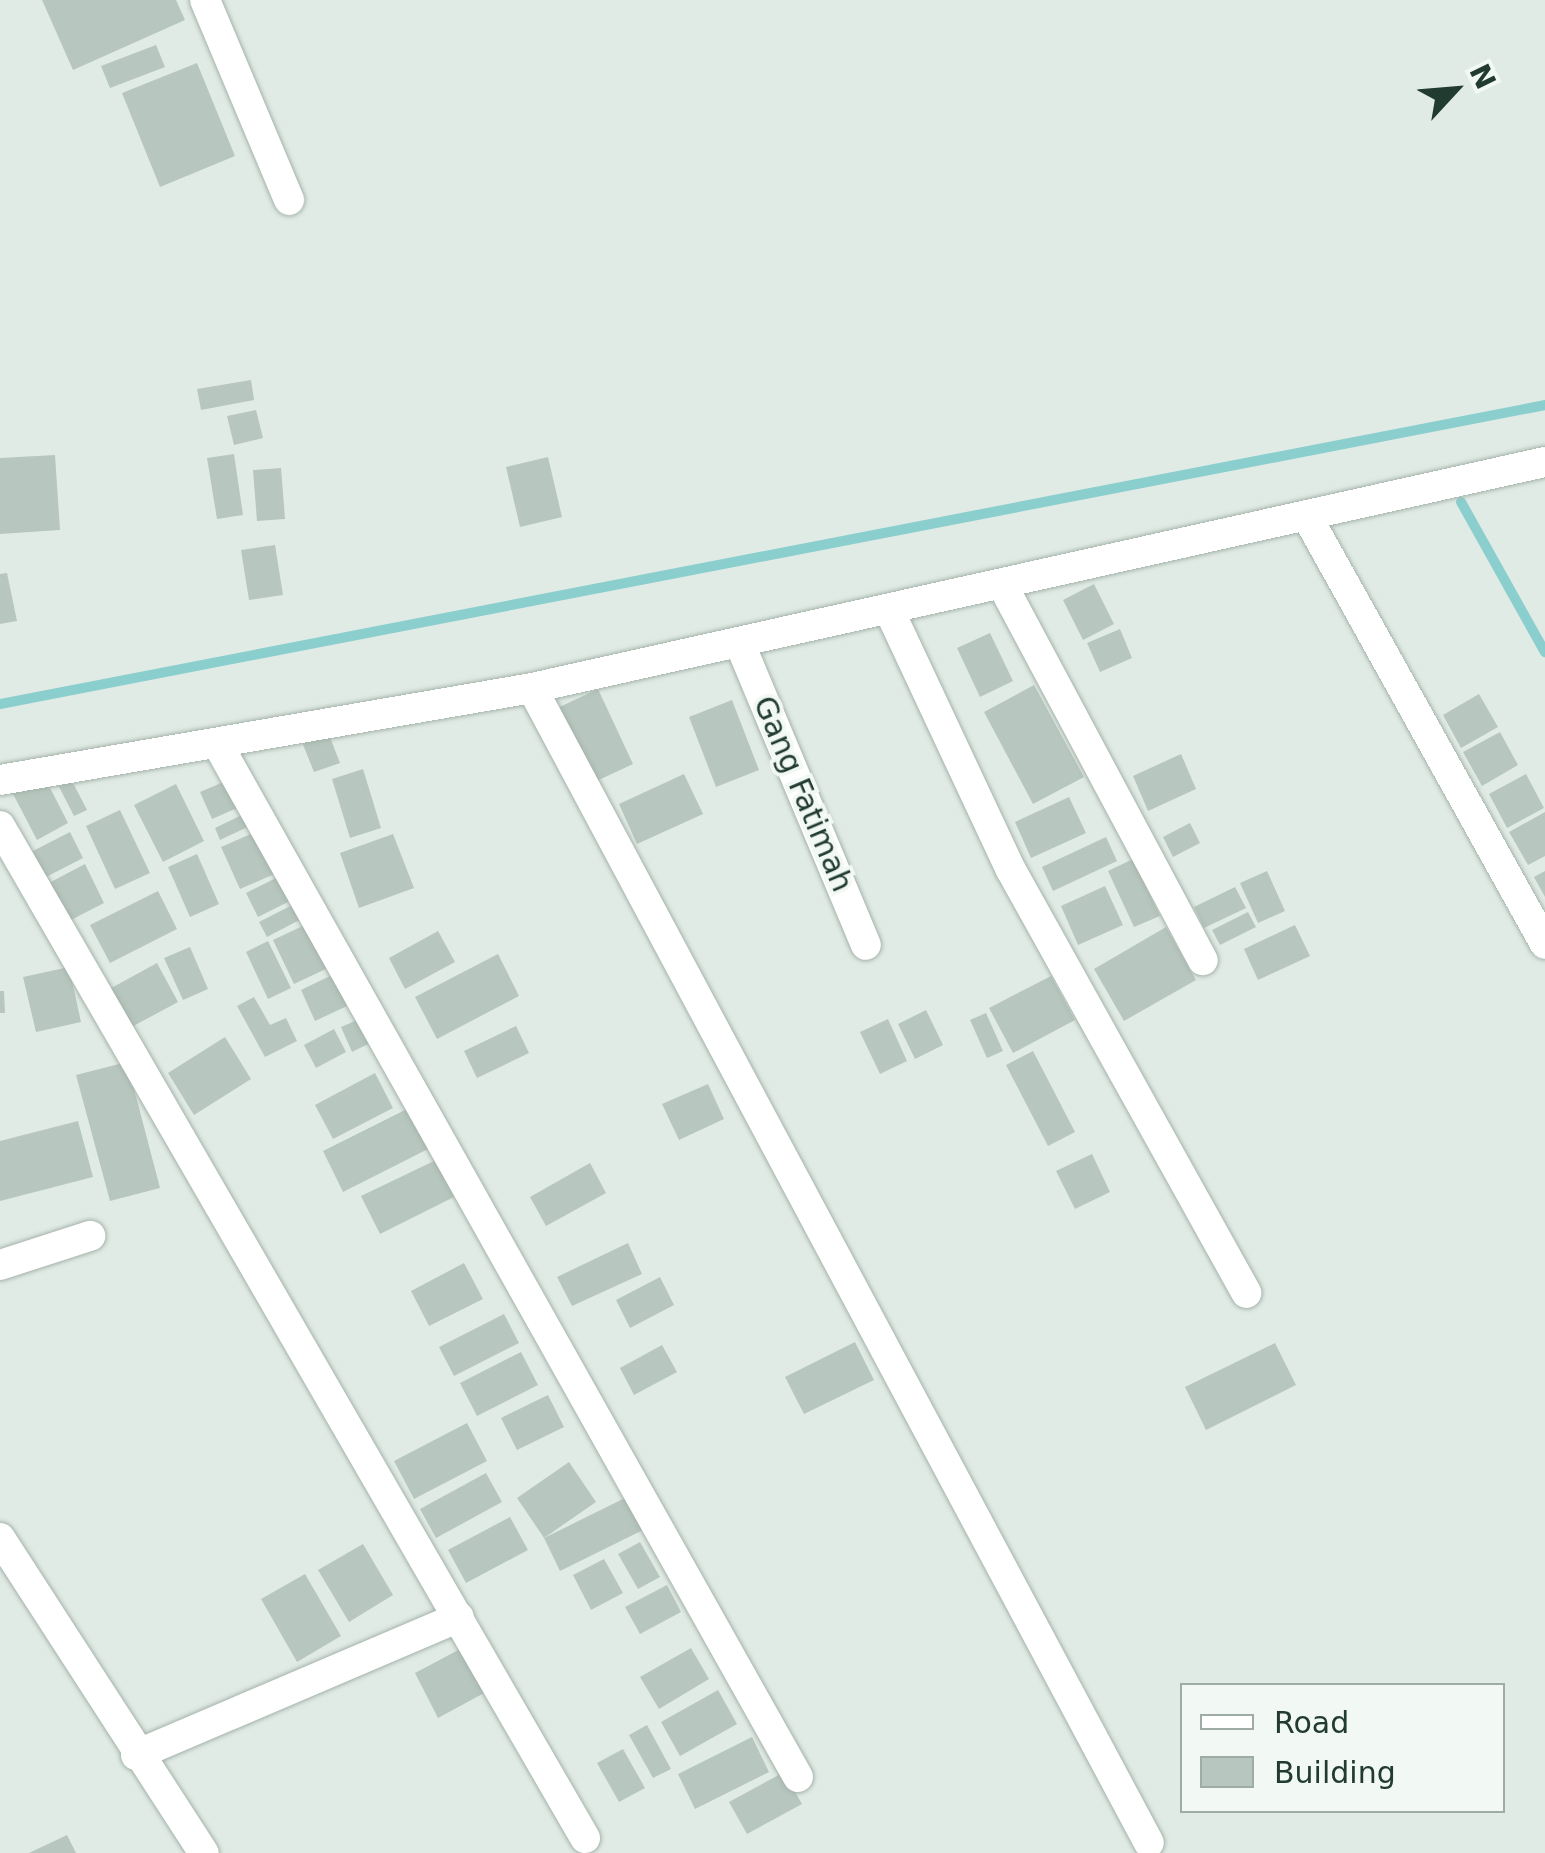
<!DOCTYPE html>
<style>
body{margin:0}
#map{position:relative;width:1545px;height:1853px;overflow:hidden;background:#e1ebe5;font-family:"DejaVu Sans",sans-serif}
div>[style]{position:absolute}
[style*='--x']{left:calc(var(--x)*1px);top:calc(var(--y)*1px);width:calc(var(--w)*1px);rotate:calc(var(--a)*1deg)}
.stream>*{height:10px;margin:-5px;padding:0 5px;transform-origin:5px;border-radius:5px;background:#8bcece}
.building>*{inset:0;background:#b7c6be}
.roads{filter:drop-shadow(0 0 2px #a4b3ab) drop-shadow(0 0 2px #a4b3ab)}
.minor>*{height:30px;margin:-15px;padding:0 15px;transform-origin:15px;border-radius:15px;background:#fff}
span{translate:-50% -50%;white-space:nowrap;text-align:center;line-height:1.15;-webkit-text-stroke:8px #f2f8f4;paint-order:stroke}
.street-label{font-size:30px;color:#223b31}
.legend{position:absolute;left:1180px;top:1683px;width:325px;height:130px;box-sizing:border-box;background:#f2f8f4;border:2px solid #9faca6;margin:0;padding:12px 18px;list-style:none;font-size:30px;color:#223b31}
.legend li{display:flex;align-items:center;gap:20px;height:50px}
.legend b{width:50px;border:2px solid #9faca6}
.north{position:absolute;left:1405px;top:40px;width:100px;height:100px;-webkit-text-stroke:8px #f2f8f4;paint-order:stroke;rotate:64deg;font-size:28px;font-weight:700;line-height:40px;text-align:center;color:#223b31}
.north::after{content:'';display:block;margin:auto;width:35px;height:45px;background:#223b31;clip-path:polygon(50% 0,100% 100%,50% 72%,0 100%)}
</style>
<div id="map">
<div class="stream">
<div style="--x:1461;--y:502;--w:172;--a:60.8"></div>
<div style="--x:0;--y:704;--w:1574;--a:-10.95"></div>
</div>
<div class="building">
<div style="clip-path:polygon(42px 0,176px 0,185px 20px,73px 70px)"></div>
<div style="clip-path:polygon(156px 45px,165px 67px,110px 88px,101px 66px)"></div>
<div style="clip-path:polygon(197px 63px,235px 156px,160px 187px,122px 93px)"></div>
<div style="clip-path:polygon(251px 380px,254px 400px,201px 410px,197px 389px)"></div>
<div style="clip-path:polygon(256px 410px,263px 438px,234px 445px,227px 416px)"></div>
<div style="clip-path:polygon(234px 454px,243px 515px,217px 519px,207px 458px)"></div>
<div style="clip-path:polygon(55px 455px,60px 530px,0 534px,0 458px)"></div>
<div style="clip-path:polygon(548px 457px,562px 517px,520px 527px,506px 467px)"></div>
<div style="clip-path:polygon(281px 468px,285px 519px,257px 521px,253px 470px)"></div>
<div style="clip-path:polygon(275px 545px,283px 595px,249px 600px,241px 550px)"></div>
<div style="clip-path:polygon(7px 573px,17px 621px,0 624px,0 574px)"></div>
<div style="clip-path:polygon(1094px 584px,1114px 624px,1083px 640px,1063px 600px)"></div>
<div style="clip-path:polygon(1120px 629px,1132px 658px,1100px 672px,1087px 643px)"></div>
<div style="clip-path:polygon(990px 633px,1013px 681px,980px 697px,957px 648px)"></div>
<div style="clip-path:polygon(1034px 685px,1084px 777px,1033px 804px,984px 712px)"></div>
<div style="clip-path:polygon(598px 689px,633px 764px,586px 786px,551px 711px)"></div>
<div style="clip-path:polygon(1479px 694px,1498px 727px,1461px 748px,1443px 715px)"></div>
<div style="clip-path:polygon(732px 700px,759px 770px,716px 787px,689px 717px)"></div>
<div style="clip-path:polygon(328px 732px,340px 763px,314px 772px,302px 742px)"></div>
<div style="clip-path:polygon(1500px 732px,1518px 765px,1482px 786px,1463px 752px)"></div>
<div style="clip-path:polygon(1181px 754px,1196px 789px,1148px 811px,1133px 776px)"></div>
<div style="clip-path:polygon(363px 769px,381px 828px,350px 838px,332px 779px)"></div>
<div style="clip-path:polygon(68px 773px,87px 810px,74px 816px,55px 779px)"></div>
<div style="clip-path:polygon(684px 774px,703px 814px,637px 844px,619px 804px)"></div>
<div style="clip-path:polygon(1526px 774px,1544px 808px,1507px 828px,1489px 794px)"></div>
<div style="clip-path:polygon(44px 776px,68px 823px,37px 840px,12px 792px)"></div>
<div style="clip-path:polygon(233px 778px,244px 805px,212px 819px,200px 792px)"></div>
<div style="clip-path:polygon(176px 784px,204px 841px,163px 862px,134px 805px)"></div>
<div style="clip-path:polygon(1069px 797px,1086px 833px,1031px 858px,1015px 822px)"></div>
<div style="clip-path:polygon(120px 810px,150px 873px,115px 889px,86px 826px)"></div>
<div style="clip-path:polygon(248px 812px,254px 824px,220px 840px,215px 828px)"></div>
<div style="clip-path:polygon(1545px 812px,1545px 856px,1528px 865px,1509px 832px)"></div>
<div style="clip-path:polygon(1190px 823px,1200px 843px,1173px 857px,1163px 837px)"></div>
<div style="clip-path:polygon(260px 830px,279px 872px,240px 889px,221px 847px)"></div>
<div style="clip-path:polygon(70px 832px,83px 858px,46px 877px,33px 851px)"></div>
<div style="clip-path:polygon(393px 834px,414px 888px,359px 908px,340px 853px)"></div>
<div style="clip-path:polygon(1106px 837px,1117px 861px,1053px 891px,1042px 867px)"></div>
<div style="clip-path:polygon(197px 854px,219px 904px,190px 917px,168px 867px)"></div>
<div style="clip-path:polygon(1133px 859px,1160px 916px,1134px 927px,1108px 871px)"></div>
<div style="clip-path:polygon(85px 864px,104px 903px,67px 922px,47px 884px)"></div>
<div style="clip-path:polygon(1267px 871px,1285px 911px,1258px 923px,1240px 883px)"></div>
<div style="clip-path:polygon(1545px 871px,1545px 897px,1534px 877px)"></div>
<div style="clip-path:polygon(282px 875px,294px 899px,258px 917px,246px 893px)"></div>
<div style="clip-path:polygon(1105px 886px,1123px 925px,1078px 945px,1061px 906px)"></div>
<div style="clip-path:polygon(1235px 887px,1246px 908px,1204px 928px,1194px 907px)"></div>
<div style="clip-path:polygon(158px 891px,177px 929px,110px 963px,90px 925px)"></div>
<div style="clip-path:polygon(300px 901px,307px 916px,267px 937px,259px 922px)"></div>
<div style="clip-path:polygon(1248px 912px,1256px 927px,1220px 945px,1212px 930px)"></div>
<div style="clip-path:polygon(311px 922px,332px 966px,294px 984px,273px 940px)"></div>
<div style="clip-path:polygon(1295px 925px,1310px 956px,1258px 980px,1244px 949px)"></div>
<div style="clip-path:polygon(1166px 927px,1196px 980px,1124px 1021px,1094px 969px)"></div>
<div style="clip-path:polygon(438px 931px,455px 962px,405px 989px,389px 958px)"></div>
<div style="clip-path:polygon(268px 941px,291px 988px,268px 999px,246px 952px)"></div>
<div style="clip-path:polygon(190px 947px,208px 989px,183px 1000px,164px 958px)"></div>
<div style="clip-path:polygon(498px 954px,519px 996px,437px 1039px,415px 997px)"></div>
<div style="clip-path:polygon(157px 963px,178px 1002px,124px 1031px,104px 992px)"></div>
<div style="clip-path:polygon(69px 967px,81px 1022px,36px 1032px,23px 977px)"></div>
<div style="clip-path:polygon(332px 975px,347px 1006px,315px 1021px,301px 990px)"></div>
<div style="clip-path:polygon(1051px 976px,1075px 1020px,1013px 1053px,989px 1008px)"></div>
<div style="clip-path:polygon(0 991px,4px 991px,5px 1013px,0 1013px)"></div>
<div style="clip-path:polygon(254px 997px,270px 1025px,286px 1018px,297px 1041px,265px 1057px,237px 1006px)"></div>
<div style="clip-path:polygon(926px 1010px,943px 1045px,915px 1059px,898px 1024px)"></div>
<div style="clip-path:polygon(986px 1013px,1003px 1051px,987px 1058px,970px 1020px)"></div>
<div style="clip-path:polygon(362px 1018px,372px 1042px,352px 1052px,341px 1027px)"></div>
<div style="clip-path:polygon(888px 1019px,907px 1061px,880px 1074px,860px 1032px)"></div>
<div style="clip-path:polygon(516px 1026px,529px 1053px,477px 1078px,464px 1051px)"></div>
<div style="clip-path:polygon(334px 1029px,346px 1052px,316px 1068px,304px 1045px)"></div>
<div style="clip-path:polygon(225px 1037px,251px 1079px,194px 1115px,168px 1073px)"></div>
<div style="clip-path:polygon(1033px 1051px,1075px 1132px,1048px 1146px,1006px 1065px)"></div>
<div style="clip-path:polygon(127px 1062px,160px 1188px,110px 1201px,76px 1075px)"></div>
<div style="clip-path:polygon(375px 1073px,393px 1108px,333px 1139px,315px 1105px)"></div>
<div style="clip-path:polygon(708px 1084px,724px 1119px,679px 1140px,662px 1104px)"></div>
<div style="clip-path:polygon(409px 1108px,430px 1148px,343px 1192px,323px 1151px)"></div>
<div style="clip-path:polygon(78px 1121px,93px 1177px,0 1201px,0 1141px)"></div>
<div style="clip-path:polygon(1092px 1154px,1110px 1192px,1075px 1209px,1056px 1171px)"></div>
<div style="clip-path:polygon(436px 1160px,454px 1197px,380px 1234px,361px 1196px)"></div>
<div style="clip-path:polygon(590px 1163px,606px 1193px,546px 1226px,530px 1197px)"></div>
<div style="clip-path:polygon(628px 1243px,642px 1274px,572px 1306px,557px 1277px)"></div>
<div style="clip-path:polygon(464px 1263px,483px 1299px,429px 1326px,411px 1291px)"></div>
<div style="clip-path:polygon(660px 1277px,674px 1305px,630px 1328px,616px 1300px)"></div>
<div style="clip-path:polygon(504px 1314px,519px 1343px,454px 1376px,439px 1347px)"></div>
<div style="clip-path:polygon(855px 1342px,874px 1380px,804px 1414px,785px 1377px)"></div>
<div style="clip-path:polygon(1275px 1343px,1296px 1385px,1206px 1430px,1185px 1387px)"></div>
<div style="clip-path:polygon(662px 1345px,677px 1372px,634px 1395px,620px 1368px)"></div>
<div style="clip-path:polygon(521px 1352px,538px 1385px,477px 1416px,460px 1383px)"></div>
<div style="clip-path:polygon(548px 1395px,564px 1427px,517px 1450px,501px 1418px)"></div>
<div style="clip-path:polygon(467px 1423px,487px 1461px,414px 1499px,394px 1461px)"></div>
<div style="clip-path:polygon(569px 1462px,596px 1502px,544px 1538px,517px 1498px)"></div>
<div style="clip-path:polygon(486px 1473px,502px 1502px,436px 1538px,420px 1509px)"></div>
<div style="clip-path:polygon(629px 1496px,645px 1529px,560px 1571px,544px 1538px)"></div>
<div style="clip-path:polygon(510px 1517px,528px 1550px,466px 1583px,448px 1550px)"></div>
<div style="clip-path:polygon(640px 1542px,660px 1577px,638px 1589px,618px 1554px)"></div>
<div style="clip-path:polygon(363px 1544px,393px 1595px,349px 1622px,318px 1570px)"></div>
<div style="clip-path:polygon(604px 1559px,623px 1593px,591px 1610px,573px 1575px)"></div>
<div style="clip-path:polygon(305px 1574px,341px 1636px,297px 1662px,261px 1599px)"></div>
<div style="clip-path:polygon(667px 1585px,681px 1612px,640px 1634px,625px 1607px)"></div>
<div style="clip-path:polygon(462px 1648px,486px 1692px,438px 1718px,415px 1673px)"></div>
<div style="clip-path:polygon(691px 1648px,709px 1679px,659px 1709px,640px 1677px)"></div>
<div style="clip-path:polygon(718px 1690px,737px 1724px,680px 1756px,661px 1722px)"></div>
<div style="clip-path:polygon(647px 1725px,671px 1769px,653px 1778px,629px 1735px)"></div>
<div style="clip-path:polygon(752px 1737px,769px 1772px,695px 1809px,678px 1774px)"></div>
<div style="clip-path:polygon(623px 1749px,645px 1788px,619px 1802px,597px 1763px)"></div>
<div style="clip-path:polygon(784px 1772px,802px 1804px,747px 1834px,729px 1802px)"></div>
<div style="clip-path:polygon(67px 1835px,76px 1853px,29px 1853px)"></div>
</div>
<div class="roads">
<div class="minor">
<div style="--x:205;--y:0;--w:217;--a:67.2"></div>
<div style="--x:1309;--y:520;--w:485;--a:60.9"></div>
<div style="--x:1004;--y:588;--w:422;--a:61.9"></div>
<div style="--x:890;--y:612;--w:285;--a:64.9"></div>
<div style="--x:1011;--y:870;--w:484;--a:60.9"></div>
<div style="--x:740;--y:644;--w:326;--a:67.3"></div>
<div style="--x:532;--y:688;--w:1309;--a:61.89"></div>
<div style="--x:217;--y:743;--w:1186;--a:60.67"></div>
<div style="--x:0;--y:780;--w:540;--a:-9.81"></div>
<div style="--x:532;--y:688;--w:1038;--a:-12.58"></div>
<div style="--x:0;--y:826;--w:1169;--a:59.97"></div>
<div style="--x:0;--y:1265;--w:95;--a:-17.9"></div>
<div style="--x:0;--y:1538;--w:375;--a:57.1"></div>
<div style="--x:136;--y:1755;--w:351;--a:-23.1"></div>
</div>
</div>
<div class="street-label">
<span style="left:803px;top:794px;rotate:67deg">Gang Fatimah</span>
</div>
<ul class="legend">
<li><b style="height:12px;background:#fff"></b>Road</li>
<li><b style="height:28px;background:#b7c6be"></b>Building</li>
</ul>
<div class="north">N</div>
</div>
